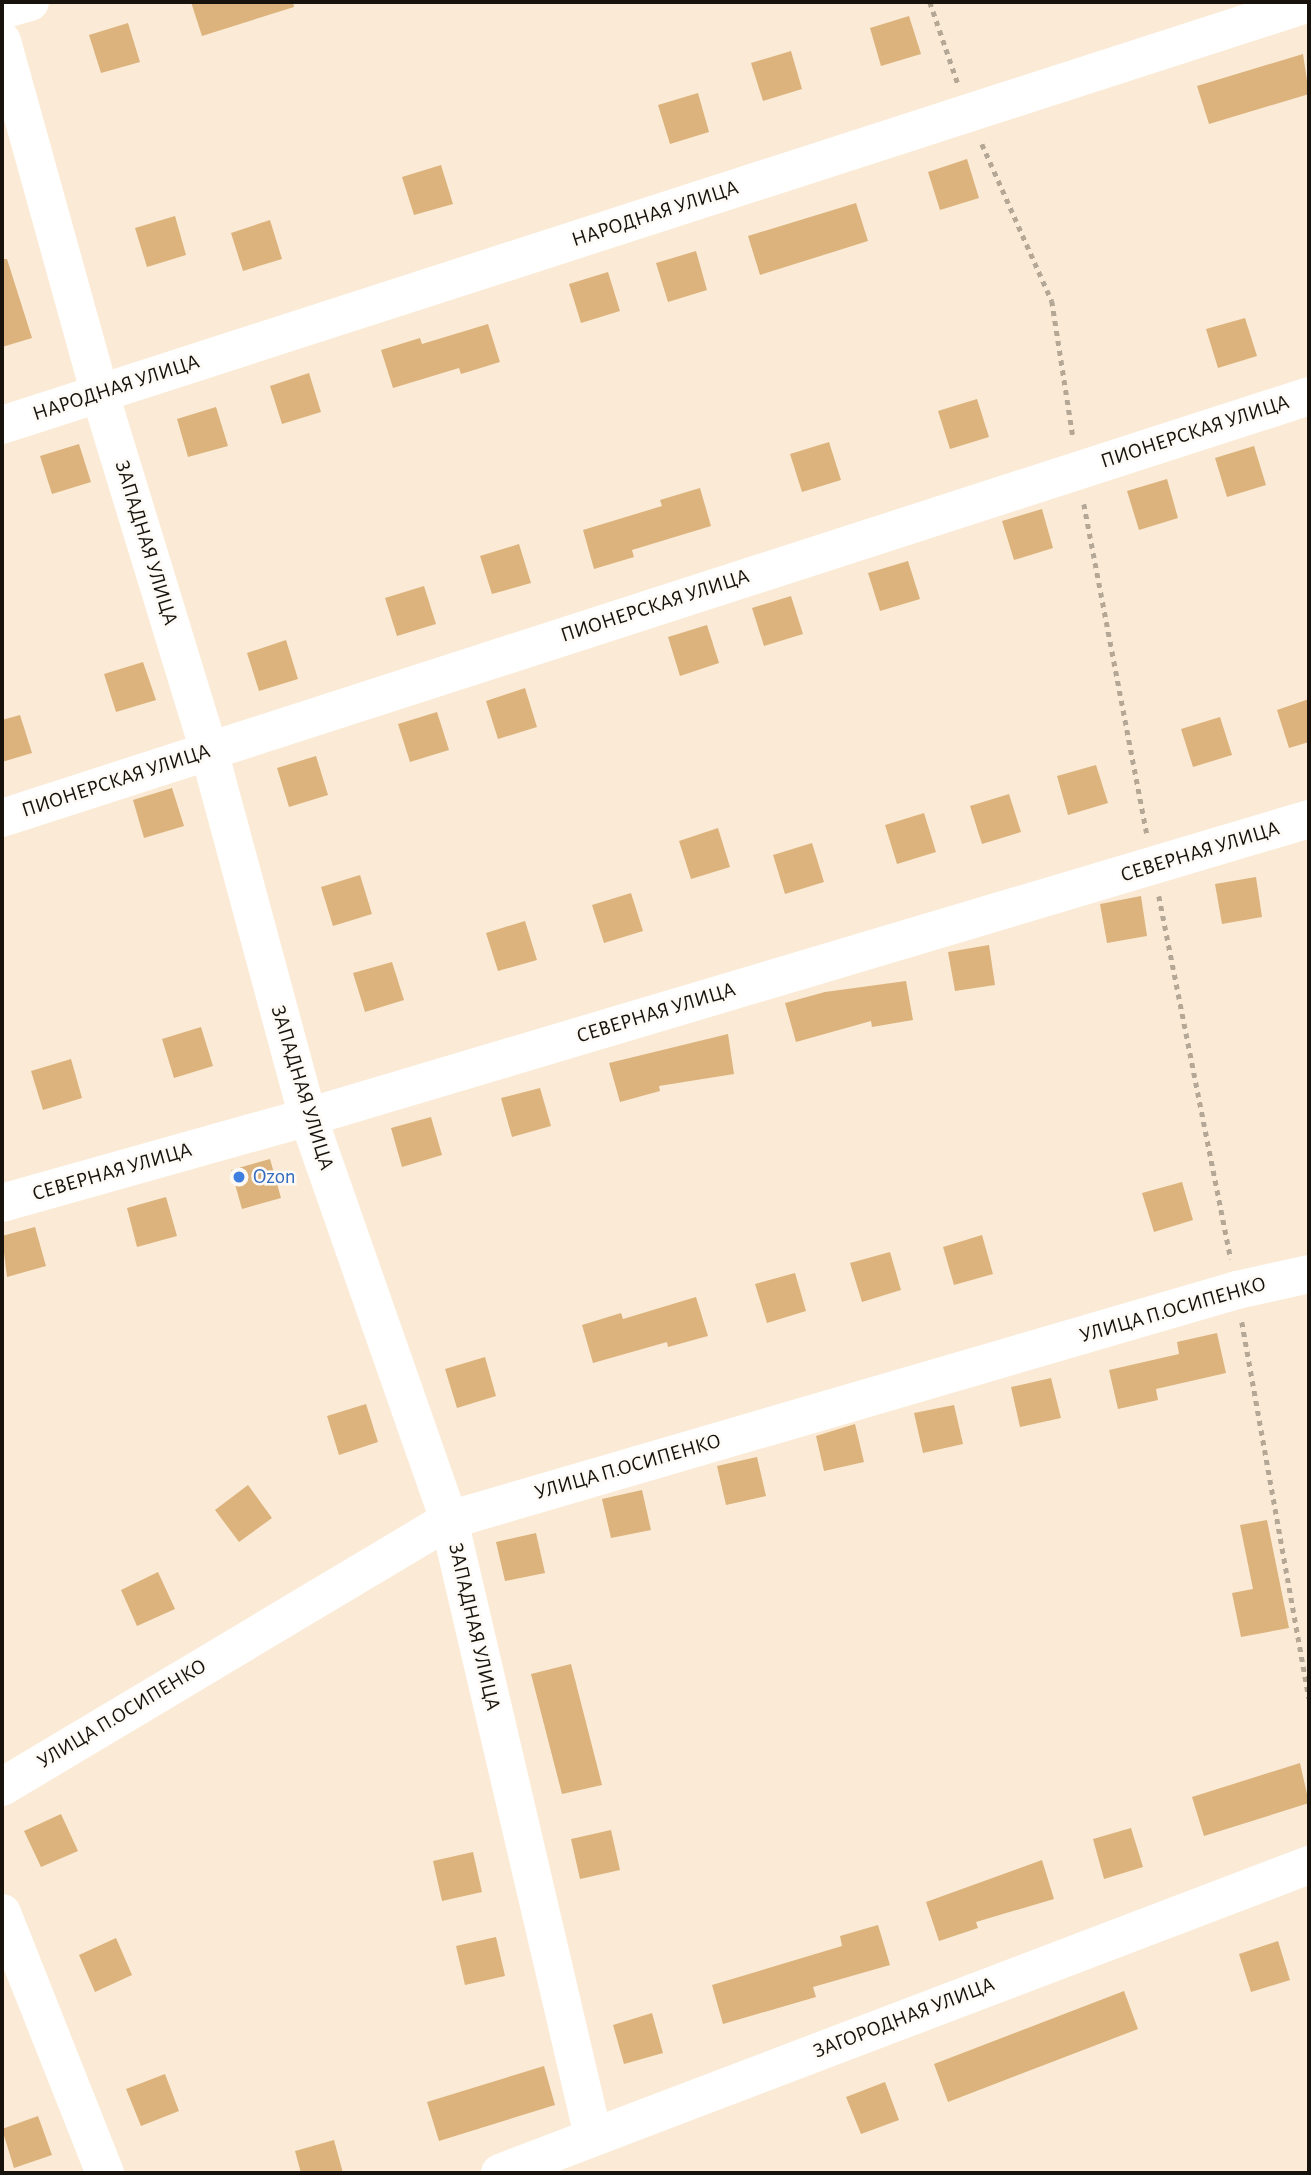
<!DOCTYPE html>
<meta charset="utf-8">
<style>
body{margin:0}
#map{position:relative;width:1311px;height:2175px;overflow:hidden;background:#fbebd6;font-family:"Alegreya Sans",sans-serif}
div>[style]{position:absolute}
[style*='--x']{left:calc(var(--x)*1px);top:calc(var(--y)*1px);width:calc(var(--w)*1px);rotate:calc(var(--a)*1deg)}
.building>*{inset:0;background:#dcb37c}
.path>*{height:4.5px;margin-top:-2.25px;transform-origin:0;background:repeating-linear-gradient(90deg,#b4a796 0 5px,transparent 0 10px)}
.minor>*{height:38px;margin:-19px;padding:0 19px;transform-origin:19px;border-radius:19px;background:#fff}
.major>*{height:38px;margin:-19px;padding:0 19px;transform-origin:19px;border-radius:19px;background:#fff}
.dots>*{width:19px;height:19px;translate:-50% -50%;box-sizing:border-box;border:4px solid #fdfaf6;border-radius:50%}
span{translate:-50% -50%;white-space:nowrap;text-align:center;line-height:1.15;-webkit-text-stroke:5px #fdfaf6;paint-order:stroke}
.street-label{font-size:21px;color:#17120b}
.shop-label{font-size:21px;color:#366cbe}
.left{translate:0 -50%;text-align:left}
.frame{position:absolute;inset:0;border:4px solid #17120b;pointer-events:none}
</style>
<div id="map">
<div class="building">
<div style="clip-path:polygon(191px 2px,293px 2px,294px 7px,202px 36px)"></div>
<div style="clip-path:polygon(909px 16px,921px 54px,881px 66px,870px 28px)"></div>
<div style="clip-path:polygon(128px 23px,140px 62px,101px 73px,89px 35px)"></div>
<div style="clip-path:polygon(791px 51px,802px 89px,763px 101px,751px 63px)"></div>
<div style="clip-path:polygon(1303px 54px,1309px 94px,1209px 124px,1197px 86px)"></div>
<div style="clip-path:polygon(698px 93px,709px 132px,670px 144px,658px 105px)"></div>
<div style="clip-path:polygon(967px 159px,979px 198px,940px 210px,928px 172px)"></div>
<div style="clip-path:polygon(441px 165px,453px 204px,414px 215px,402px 177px)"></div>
<div style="clip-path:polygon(856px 203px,868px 241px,760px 275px,748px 236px)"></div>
<div style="clip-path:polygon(175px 216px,186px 255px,147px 267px,135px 228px)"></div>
<div style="clip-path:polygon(270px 220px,282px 259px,243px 271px,231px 233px)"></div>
<div style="clip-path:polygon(696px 251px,707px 290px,668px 302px,656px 263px)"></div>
<div style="clip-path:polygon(2px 259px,7px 259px,32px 338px,2px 347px)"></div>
<div style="clip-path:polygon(608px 272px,620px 311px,581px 323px,569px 284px)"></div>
<div style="clip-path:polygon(1245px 318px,1257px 356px,1218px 368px,1206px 329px)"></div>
<div style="clip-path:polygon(488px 324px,500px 362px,461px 374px,459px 368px,393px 388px,381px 350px,420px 338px,422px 344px)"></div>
<div style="clip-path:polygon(309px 373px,321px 412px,282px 424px,270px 386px)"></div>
<div style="clip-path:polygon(977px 399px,989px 437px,950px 449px,938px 411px)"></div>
<div style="clip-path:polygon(216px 407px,228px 446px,188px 457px,177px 419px)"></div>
<div style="clip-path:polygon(829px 442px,841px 480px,802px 492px,790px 454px)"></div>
<div style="clip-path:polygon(79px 444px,91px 482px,52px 494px,40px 456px)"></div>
<div style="clip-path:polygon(1254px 446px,1266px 485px,1227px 497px,1215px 458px)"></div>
<div style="clip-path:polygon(1167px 479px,1178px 518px,1139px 530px,1127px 491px)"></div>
<div style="clip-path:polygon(700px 488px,711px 526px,632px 550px,634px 557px,594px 569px,583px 530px,662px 506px,660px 500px)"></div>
<div style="clip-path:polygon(1042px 509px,1053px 548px,1014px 560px,1002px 521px)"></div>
<div style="clip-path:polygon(519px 544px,531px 583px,492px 594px,480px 556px)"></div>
<div style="clip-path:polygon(908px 561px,920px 599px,880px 611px,868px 573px)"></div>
<div style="clip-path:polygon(424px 586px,436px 624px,397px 636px,385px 598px)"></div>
<div style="clip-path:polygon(791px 596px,803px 634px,764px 646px,752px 608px)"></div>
<div style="clip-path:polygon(707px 625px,719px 663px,680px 676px,668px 637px)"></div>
<div style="clip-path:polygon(286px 640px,298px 679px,259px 691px,247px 653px)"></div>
<div style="clip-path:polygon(143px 662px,156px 700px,116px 712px,104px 674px)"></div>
<div style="clip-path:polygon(525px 688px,537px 727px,498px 739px,486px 701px)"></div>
<div style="clip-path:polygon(1309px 699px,1309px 742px,1289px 748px,1277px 710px)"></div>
<div style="clip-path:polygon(437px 712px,449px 750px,410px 762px,398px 724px)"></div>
<div style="clip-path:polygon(20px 715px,32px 753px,2px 762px,2px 720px)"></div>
<div style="clip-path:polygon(1220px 717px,1232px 755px,1193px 767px,1181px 729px)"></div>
<div style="clip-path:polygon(316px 756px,328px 795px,289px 807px,277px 768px)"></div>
<div style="clip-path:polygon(1096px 765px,1108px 803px,1068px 815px,1057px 776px)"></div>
<div style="clip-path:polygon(172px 788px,184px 826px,144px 838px,133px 800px)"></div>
<div style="clip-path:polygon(1009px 794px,1021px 832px,982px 844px,970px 806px)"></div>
<div style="clip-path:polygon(924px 813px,936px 852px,897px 864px,885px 825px)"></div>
<div style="clip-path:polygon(718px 828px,730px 867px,691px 879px,679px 841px)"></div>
<div style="clip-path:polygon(812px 843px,824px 882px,785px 894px,773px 855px)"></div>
<div style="clip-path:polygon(360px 875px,372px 914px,333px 926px,321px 887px)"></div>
<div style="clip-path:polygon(1256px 877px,1262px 917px,1222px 924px,1215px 884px)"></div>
<div style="clip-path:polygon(631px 893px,643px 931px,604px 943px,592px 905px)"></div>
<div style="clip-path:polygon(1141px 896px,1147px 936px,1107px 943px,1100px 904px)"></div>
<div style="clip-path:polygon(525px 921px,537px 960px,498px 971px,486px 933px)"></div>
<div style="clip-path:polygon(989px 945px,995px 985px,955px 991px,948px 952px)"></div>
<div style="clip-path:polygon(392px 962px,404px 1000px,365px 1012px,353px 973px)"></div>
<div style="clip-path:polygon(906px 981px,913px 1020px,872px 1027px,871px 1021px,796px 1042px,785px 1003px,825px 992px)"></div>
<div style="clip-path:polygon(201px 1027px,213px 1066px,174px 1078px,162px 1039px)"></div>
<div style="clip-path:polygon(728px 1034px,734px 1074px,659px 1086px,660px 1091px,620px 1102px,609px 1063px)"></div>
<div style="clip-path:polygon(71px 1059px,82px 1098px,43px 1110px,31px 1071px)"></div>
<div style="clip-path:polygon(540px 1088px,551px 1126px,512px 1137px,501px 1098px)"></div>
<div style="clip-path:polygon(431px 1117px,442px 1155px,402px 1167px,391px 1128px)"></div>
<div style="clip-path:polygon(270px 1159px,281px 1198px,242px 1209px,231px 1170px)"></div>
<div style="clip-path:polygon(1182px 1182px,1193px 1220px,1154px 1232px,1142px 1193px)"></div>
<div style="clip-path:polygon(166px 1197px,177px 1236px,137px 1247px,127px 1208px)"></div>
<div style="clip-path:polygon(35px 1227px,46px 1266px,7px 1277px,2px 1236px)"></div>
<div style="clip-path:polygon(982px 1235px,993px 1274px,954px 1285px,943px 1247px)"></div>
<div style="clip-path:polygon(890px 1252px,901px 1290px,862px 1302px,850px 1263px)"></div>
<div style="clip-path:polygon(795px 1273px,806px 1311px,767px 1323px,755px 1284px)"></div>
<div style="clip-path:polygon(696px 1297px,708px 1336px,668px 1347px,667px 1342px,593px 1363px,582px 1325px,621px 1313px,623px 1319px)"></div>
<div style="clip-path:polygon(1217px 1333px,1226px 1373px,1156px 1389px,1158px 1400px,1118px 1409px,1109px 1370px,1179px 1354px,1177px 1342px)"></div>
<div style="clip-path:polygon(485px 1357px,496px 1396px,457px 1408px,445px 1369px)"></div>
<div style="clip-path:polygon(1051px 1378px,1061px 1418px,1020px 1427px,1011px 1387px)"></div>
<div style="clip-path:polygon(366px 1404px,378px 1442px,339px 1455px,327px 1416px)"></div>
<div style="clip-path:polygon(954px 1405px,963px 1444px,923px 1453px,914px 1413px)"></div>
<div style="clip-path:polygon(855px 1424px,864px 1462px,824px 1471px,816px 1436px)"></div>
<div style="clip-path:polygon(757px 1457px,766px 1496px,726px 1505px,717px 1466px)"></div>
<div style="clip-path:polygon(248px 1485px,272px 1518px,239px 1542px,215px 1510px)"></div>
<div style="clip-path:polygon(642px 1490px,651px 1530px,611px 1538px,602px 1499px)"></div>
<div style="clip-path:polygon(1267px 1520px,1289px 1628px,1241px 1637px,1232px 1593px,1253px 1589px,1240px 1525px)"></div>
<div style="clip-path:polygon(536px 1533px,545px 1573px,505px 1581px,496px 1542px)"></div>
<div style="clip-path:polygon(158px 1572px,175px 1609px,137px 1626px,121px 1590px)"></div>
<div style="clip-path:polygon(571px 1664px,602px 1785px,562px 1794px,531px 1674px)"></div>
<div style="clip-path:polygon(1300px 1763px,1309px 1803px,1204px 1836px,1192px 1797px)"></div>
<div style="clip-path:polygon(61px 1814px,78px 1851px,41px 1867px,24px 1831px)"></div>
<div style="clip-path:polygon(1131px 1828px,1143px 1867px,1104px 1879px,1093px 1839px)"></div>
<div style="clip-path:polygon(611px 1830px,620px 1870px,580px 1879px,571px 1839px)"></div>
<div style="clip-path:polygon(473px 1852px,482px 1892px,442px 1901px,433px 1861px)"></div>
<div style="clip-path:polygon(1042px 1860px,1054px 1899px,976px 1922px,978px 1928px,939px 1941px,926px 1902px)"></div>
<div style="clip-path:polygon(878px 1925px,890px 1965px,813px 1987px,816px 1997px,723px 2024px,712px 1985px,842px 1946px,840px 1936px)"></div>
<div style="clip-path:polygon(496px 1937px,505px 1976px,465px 1985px,456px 1946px)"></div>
<div style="clip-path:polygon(116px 1938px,132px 1975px,95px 1992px,79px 1955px)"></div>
<div style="clip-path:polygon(1278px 1941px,1290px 1980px,1251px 1992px,1239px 1954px)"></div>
<div style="clip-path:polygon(1124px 1991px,1138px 2029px,948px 2102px,934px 2064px)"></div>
<div style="clip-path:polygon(652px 2013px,663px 2053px,624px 2064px,613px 2025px)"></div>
<div style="clip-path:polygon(544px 2066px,555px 2105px,439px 2141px,427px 2102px)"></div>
<div style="clip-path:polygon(165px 2074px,179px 2111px,141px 2126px,126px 2089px)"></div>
<div style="clip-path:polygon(885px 2082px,899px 2120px,861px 2134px,846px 2097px)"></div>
<div style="clip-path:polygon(38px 2116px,52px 2155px,14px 2168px,2px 2129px)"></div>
<div style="clip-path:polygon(334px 2140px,343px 2173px,301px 2173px,295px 2151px)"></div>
</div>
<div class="path">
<div style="--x:930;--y:2;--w:87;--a:71.1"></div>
<div style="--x:982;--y:144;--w:172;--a:66"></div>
<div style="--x:1052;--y:301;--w:138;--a:81.2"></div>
<div style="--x:1084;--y:504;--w:335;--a:79.2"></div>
<div style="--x:1159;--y:896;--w:370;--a:78.8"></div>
<div style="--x:1242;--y:1322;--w:382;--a:79.9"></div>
</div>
<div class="minor">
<div style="--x:2;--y:10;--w:29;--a:-16"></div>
<div style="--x:2;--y:41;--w:366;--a:74.5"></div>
<div style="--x:100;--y:394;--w:373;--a:73"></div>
<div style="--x:209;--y:751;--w:379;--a:74.9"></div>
<div style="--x:308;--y:1117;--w:427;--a:70.7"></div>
<div style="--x:449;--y:1520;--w:633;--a:76.84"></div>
<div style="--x:2;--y:425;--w:1373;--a:-17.89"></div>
<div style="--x:2;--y:818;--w:1373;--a:-17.89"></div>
<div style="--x:2;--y:1203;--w:318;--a:-15.7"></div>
<div style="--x:308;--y:1117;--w:1044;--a:-16.58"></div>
<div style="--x:2;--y:1787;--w:521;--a:-30.85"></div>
<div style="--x:449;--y:1520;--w:821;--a:-16.27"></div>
<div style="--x:1237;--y:1290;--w:74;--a:-12.5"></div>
<div style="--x:2;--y:1913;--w:280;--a:68.4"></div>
</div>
<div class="major">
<div style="--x:500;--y:2173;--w:866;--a:-20.84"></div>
</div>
<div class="dots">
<div style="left:239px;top:1177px;background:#3f7fe0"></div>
</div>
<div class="street-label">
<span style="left:655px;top:214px;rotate:-18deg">НАРОДНАЯ УЛИЦА</span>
<span style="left:116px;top:388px;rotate:-18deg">НАРОДНАЯ УЛИЦА</span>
<span style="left:1195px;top:432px;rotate:-18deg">ПИОНЕРСКАЯ УЛИЦА</span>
<span style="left:146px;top:543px;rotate:73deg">ЗАПАДНАЯ УЛИЦА</span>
<span style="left:655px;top:606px;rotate:-18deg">ПИОНЕРСКАЯ УЛИЦА</span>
<span style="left:116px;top:781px;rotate:-18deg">ПИОНЕРСКАЯ УЛИЦА</span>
<span style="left:1200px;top:852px;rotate:-17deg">СЕВЕРНАЯ УЛИЦА</span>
<span style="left:656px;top:1013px;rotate:-17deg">СЕВЕРНАЯ УЛИЦА</span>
<span style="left:302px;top:1088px;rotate:73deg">ЗАПАДНАЯ УЛИЦА</span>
<span style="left:112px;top:1172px;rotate:-16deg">СЕВЕРНАЯ УЛИЦА</span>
<span style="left:1173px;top:1310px;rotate:-16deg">УЛИЦА П.ОСИПЕНКО</span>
<span style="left:628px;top:1467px;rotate:-16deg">УЛИЦА П.ОСИПЕНКО</span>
<span style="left:474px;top:1627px;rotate:77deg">ЗАПАДНАЯ УЛИЦА</span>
<span style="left:122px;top:1714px;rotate:-31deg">УЛИЦА П.ОСИПЕНКО</span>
<span style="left:904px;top:2018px;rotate:-21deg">ЗАГОРОДНАЯ УЛИЦА</span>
</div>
<div class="shop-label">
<span class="left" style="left:253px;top:1177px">Ozon</span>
</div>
<div class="frame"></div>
</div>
